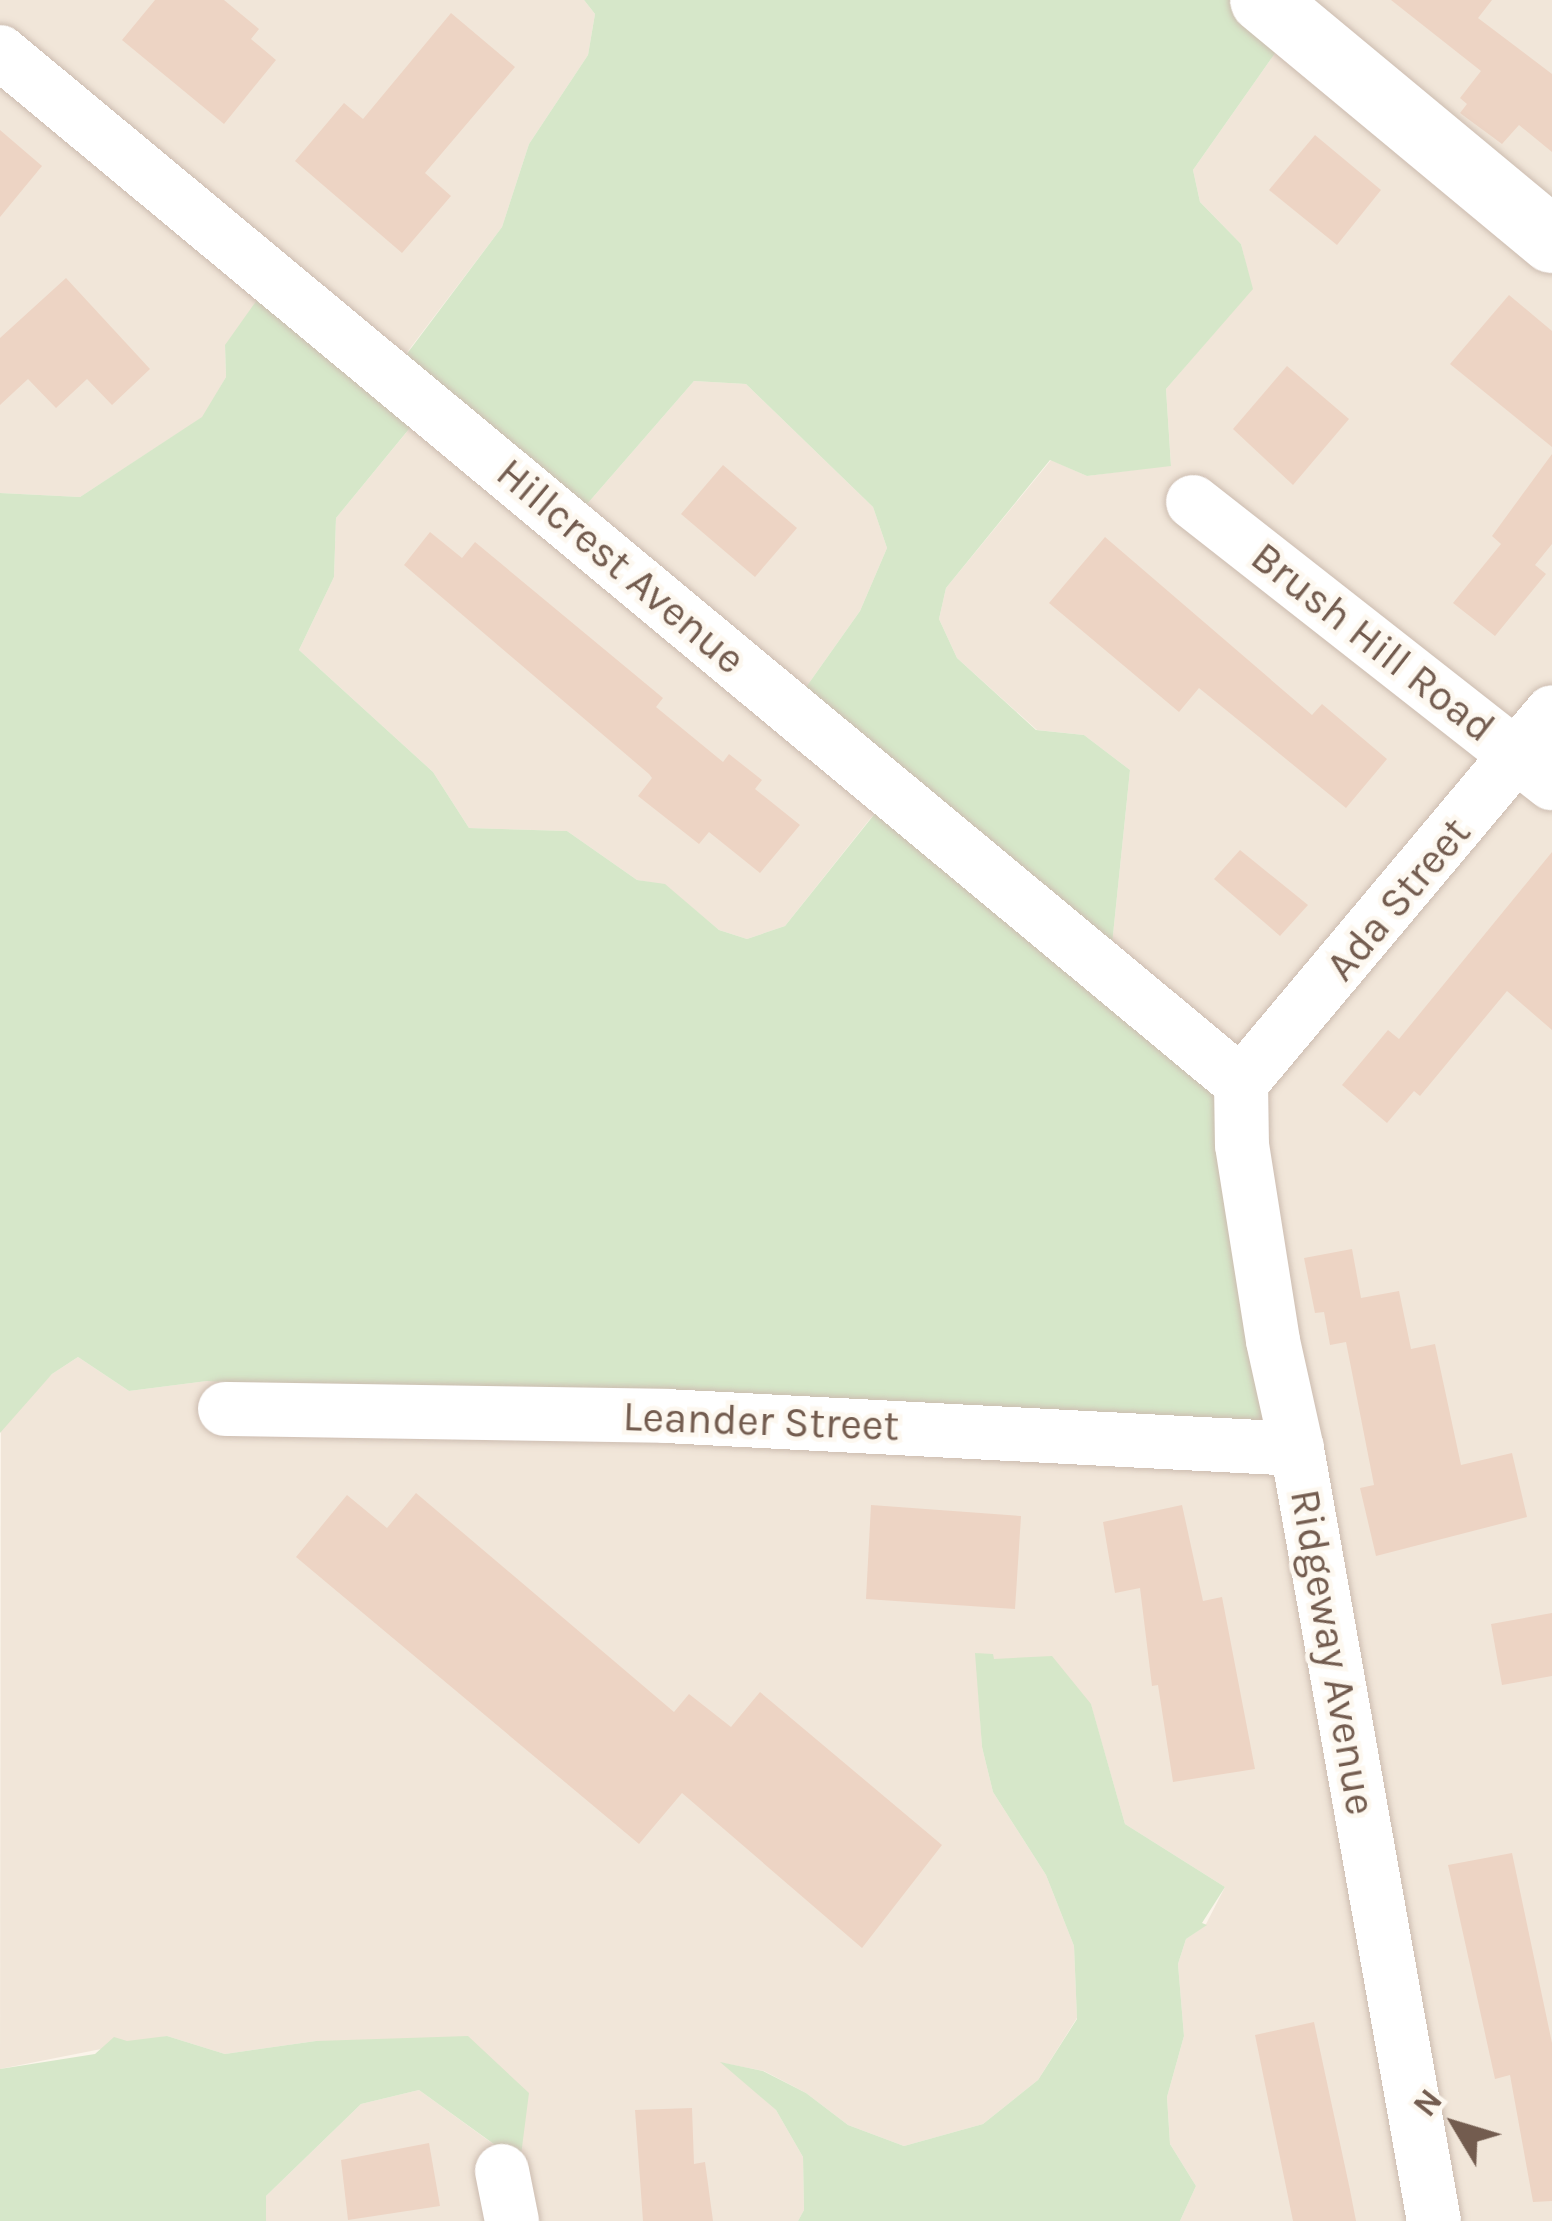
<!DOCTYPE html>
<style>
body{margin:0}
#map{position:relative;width:1552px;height:2221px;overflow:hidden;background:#fbf4ea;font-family:Karla,sans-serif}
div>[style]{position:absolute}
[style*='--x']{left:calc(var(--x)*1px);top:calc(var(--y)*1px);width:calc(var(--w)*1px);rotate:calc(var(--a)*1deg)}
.residential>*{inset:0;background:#f1e6d9}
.green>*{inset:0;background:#d6e7c9}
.building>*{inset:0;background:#edd4c4}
.roads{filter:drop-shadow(0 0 3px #ccbcb0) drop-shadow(0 0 3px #ccbcb0)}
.street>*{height:54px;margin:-27px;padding:0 27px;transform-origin:27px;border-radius:27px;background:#fff}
.secondary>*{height:66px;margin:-33px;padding:0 33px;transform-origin:33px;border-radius:33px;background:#fff}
span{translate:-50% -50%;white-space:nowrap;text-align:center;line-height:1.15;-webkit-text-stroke:9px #fdf8f0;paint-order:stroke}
.street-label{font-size:42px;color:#735c4f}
.north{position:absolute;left:1396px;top:2065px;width:120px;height:120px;-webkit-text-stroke:9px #fdf8f0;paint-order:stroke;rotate:308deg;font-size:33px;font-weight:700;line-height:48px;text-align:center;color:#735c4f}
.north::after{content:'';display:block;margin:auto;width:42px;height:54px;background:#735c4f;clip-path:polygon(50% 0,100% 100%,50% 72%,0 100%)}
</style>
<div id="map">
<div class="residential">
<div style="clip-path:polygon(0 0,584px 0,595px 14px,588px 55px,529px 144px,502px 227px,399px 363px,225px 345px,226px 377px,203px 417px,80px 497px,0 493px)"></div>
<div style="clip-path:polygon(1266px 0,1552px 0,1552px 2221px,1180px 2221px,1196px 2186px,1170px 2144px,1167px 2097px,1184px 2036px,1178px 1964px,1186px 1939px,1205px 1926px,1225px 1887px,1125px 1824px,1091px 1705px,976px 1653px,982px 1747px,993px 1792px,1046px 1875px,1074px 1946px,1077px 2018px,1038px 2080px,983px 2124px,904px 2146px,848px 2125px,806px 2093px,764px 2071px,723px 2063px,776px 2110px,803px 2157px,804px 2210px,798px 2221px,266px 2221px,266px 2196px,361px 2104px,419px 2090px,518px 2162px,528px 2093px,316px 2041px,225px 2054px,167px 2036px,0 2069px,1px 1427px,52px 1374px,78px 1357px,129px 1391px,207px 1381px,1110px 964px,1130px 770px,1084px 735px,1037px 730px,957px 658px,939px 619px,946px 588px,1051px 460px,1087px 476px,1171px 465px,1166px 389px,1252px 289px,1241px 244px,1200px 202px,1193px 170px,1290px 32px)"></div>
<div style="clip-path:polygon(694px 381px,746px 384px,873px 507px,887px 548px,860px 611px,797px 700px,893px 790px,785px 926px,747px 939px,719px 930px,665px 885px,637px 880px,567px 831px,469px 828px,433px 772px,299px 650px,334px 577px,336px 518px,433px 400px,581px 511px)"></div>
</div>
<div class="green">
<div style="clip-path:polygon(evenodd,584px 0,1266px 0,1290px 32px,1193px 170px,1200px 202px,1241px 244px,1253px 289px,1166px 389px,1171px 466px,1087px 476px,1050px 460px,946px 588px,939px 619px,957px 658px,1036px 730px,1084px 735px,1130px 770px,1110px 964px,1239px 1076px,1273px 1437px,591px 1406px,207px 1381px,129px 1391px,78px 1357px,52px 1374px,0 1433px,0 493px,80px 497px,202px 417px,226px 377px,225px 345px,274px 276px,400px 363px,502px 227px,529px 144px,588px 55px,595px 14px,584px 0,694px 381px,746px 384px,873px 507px,887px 548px,860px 611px,797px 700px,893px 791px,785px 926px,747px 939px,719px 930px,665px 884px,637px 880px,567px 831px,469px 828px,433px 772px,299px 650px,334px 577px,336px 518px,432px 401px,581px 511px,694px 381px)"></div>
<div style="clip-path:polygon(975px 1653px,993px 1654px,994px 1659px,1052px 1656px,1091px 1704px,1125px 1824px,1225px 1887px,1202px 1923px,1207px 1925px,1186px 1939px,1178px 1964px,1184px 2036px,1167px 2097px,1170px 2144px,1196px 2186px,1180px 2221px,798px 2221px,804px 2210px,803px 2157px,776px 2110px,720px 2062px,763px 2071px,806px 2093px,848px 2125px,904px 2146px,983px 2124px,1038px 2080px,1077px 2019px,1074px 1946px,1046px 1875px,993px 1792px,982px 1747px)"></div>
<div style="clip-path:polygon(167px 2036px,225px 2054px,316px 2041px,468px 2036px,529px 2093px,520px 2163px,419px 2090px,361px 2104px,266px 2196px,266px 2221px,0 2221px,0 2069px,95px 2054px,114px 2037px,127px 2041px)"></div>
</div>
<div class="building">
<div style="clip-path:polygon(155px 0,224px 0,259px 29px,251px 39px,276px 60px,224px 124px,122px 40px)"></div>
<div style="clip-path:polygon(1391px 0,1492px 0,1478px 18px,1552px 74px,1552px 152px,1519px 125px,1502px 144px,1460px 113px,1467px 104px,1460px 98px,1481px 71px)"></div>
<div style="clip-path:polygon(451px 13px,515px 67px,425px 173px,451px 196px,402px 253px,295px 161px,344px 103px,363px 119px)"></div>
<div style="clip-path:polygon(0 130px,42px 166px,0 217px)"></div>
<div style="clip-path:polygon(1315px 135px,1381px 190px,1337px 245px,1269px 190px)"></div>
<div style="clip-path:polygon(66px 278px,150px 369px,112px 405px,87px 379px,56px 408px,28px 379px,0 405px,0 338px)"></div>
<div style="clip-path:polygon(1509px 295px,1552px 331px,1552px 447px,1450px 364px)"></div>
<div style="clip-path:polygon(1287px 366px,1349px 419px,1293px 485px,1233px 429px)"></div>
<div style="clip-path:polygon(1552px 454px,1552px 544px,1535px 565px,1546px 574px,1495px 636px,1453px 603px,1501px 544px,1492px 536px)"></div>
<div style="clip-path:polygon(723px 465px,797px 528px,755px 577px,681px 514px)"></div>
<div style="clip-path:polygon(430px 532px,462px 558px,475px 542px,663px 698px,656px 707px,723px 762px,729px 754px,762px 780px,755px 789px,800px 825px,760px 873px,709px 832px,699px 844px,638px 796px,652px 778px,649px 774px,404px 565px)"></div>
<div style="clip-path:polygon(1105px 537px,1312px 715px,1322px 704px,1387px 759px,1346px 808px,1199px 688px,1179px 712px,1049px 603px)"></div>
<div style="clip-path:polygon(1240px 850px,1308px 905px,1280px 936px,1214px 879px)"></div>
<div style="clip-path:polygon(1552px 852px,1552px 1030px,1507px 991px,1420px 1096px,1414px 1091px,1387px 1123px,1342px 1085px,1388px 1030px,1399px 1039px)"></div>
<div style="clip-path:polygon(1352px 1249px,1361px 1298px,1399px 1291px,1411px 1349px,1435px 1344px,1461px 1465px,1512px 1453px,1527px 1517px,1376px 1556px,1360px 1488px,1374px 1485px,1346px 1342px,1330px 1345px,1324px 1312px,1315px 1313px,1304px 1258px)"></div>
<div style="clip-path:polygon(416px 1493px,674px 1712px,689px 1694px,731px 1727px,760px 1692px,942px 1845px,862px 1948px,682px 1793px,639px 1844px,296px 1557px,347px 1495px,387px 1528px)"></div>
<div style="clip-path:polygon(871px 1505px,1021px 1516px,1015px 1609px,866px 1599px)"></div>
<div style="clip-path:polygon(1182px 1505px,1203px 1601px,1222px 1597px,1255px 1769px,1173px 1782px,1158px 1685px,1152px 1686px,1140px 1588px,1115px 1593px,1103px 1522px)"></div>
<div style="clip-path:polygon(1552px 1613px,1552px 1676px,1502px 1685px,1491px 1624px)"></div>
<div style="clip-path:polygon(1512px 1853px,1552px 2043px,1552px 2201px,1533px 2202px,1510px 2075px,1495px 2079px,1448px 1865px)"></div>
<div style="clip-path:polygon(1314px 2022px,1350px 2190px,1356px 2221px,1293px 2221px,1255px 2035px)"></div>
<div style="clip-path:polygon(692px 2108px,694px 2164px,705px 2162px,713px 2221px,643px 2221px,635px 2110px)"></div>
<div style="clip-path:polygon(429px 2143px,440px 2206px,348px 2220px,341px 2160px)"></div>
</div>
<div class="roads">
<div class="street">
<div style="--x:0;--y:52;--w:1613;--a:39.72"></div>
<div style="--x:1193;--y:502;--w:456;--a:38.1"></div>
<div style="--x:1241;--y:1083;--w:62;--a:89.1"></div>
<div style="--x:1242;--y:1145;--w:198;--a:81"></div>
<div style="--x:1273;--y:1341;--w:111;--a:77.5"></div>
<div style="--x:1297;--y:1449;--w:784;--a:79.94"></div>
<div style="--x:1241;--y:1083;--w:484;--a:-50"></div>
<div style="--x:225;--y:1409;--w:441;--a:0.9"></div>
<div style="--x:666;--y:1416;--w:632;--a:2.99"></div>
<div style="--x:502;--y:2171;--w:51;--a:78.7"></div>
</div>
<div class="secondary">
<div style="--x:1263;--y:0;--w:376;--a:39.7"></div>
</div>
</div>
<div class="street-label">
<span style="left:621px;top:566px;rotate:40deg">Hillcrest Avenue</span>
<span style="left:1373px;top:642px;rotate:38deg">Brush Hill Road</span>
<span style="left:1398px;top:899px;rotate:-50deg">Ada Street</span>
<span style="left:761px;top:1421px;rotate:2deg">Leander Street</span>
<span style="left:1333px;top:1652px;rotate:80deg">Ridgeway Avenue</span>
</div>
<div class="north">N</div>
</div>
